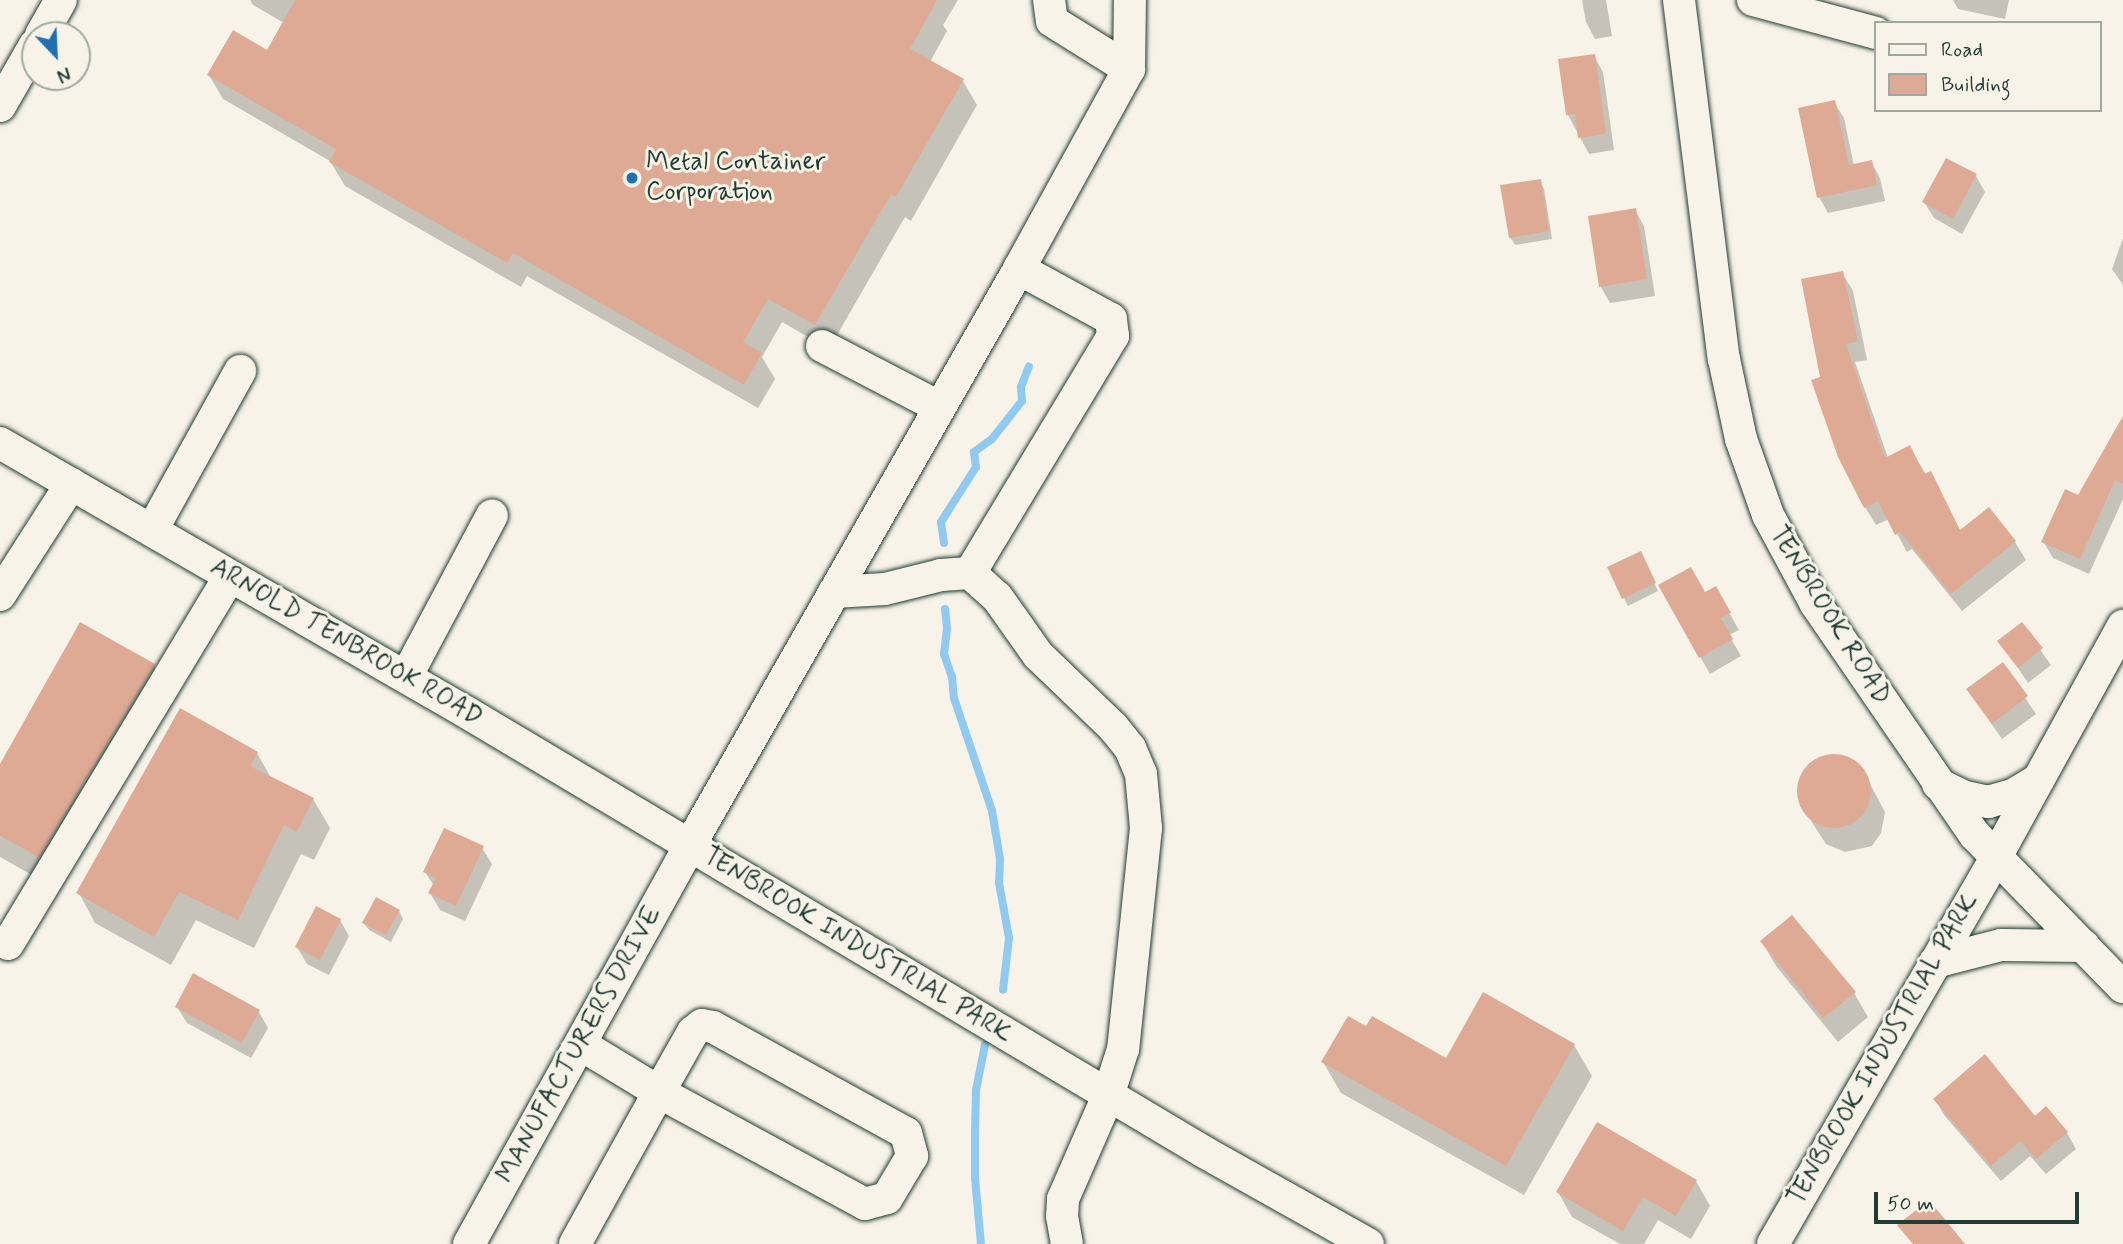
<!DOCTYPE html>
<style>
body{margin:0}
#map{position:relative;width:2123px;height:1244px;overflow:hidden;background:#f7f3e8;font-family:Mynerve,sans-serif}
div>[style]{position:absolute}
[style*='--x']{left:calc(var(--x)*1px);top:calc(var(--y)*1px);width:calc(var(--w)*1px);rotate:calc(var(--a)*1deg)}
.shadow>*{inset:0;background:#0003}
.stream>*{height:8px;margin:-4px;padding:0 4px;transform-origin:4px;border-radius:4px;background:#91caf0}
.building>*{inset:0;background:#dfaa94}
.round{border-radius:50%}
.roads{filter:drop-shadow(0 0 2px #1f3d34) drop-shadow(0 0 2px #1f3d34)}
.minor>*{height:32px;margin:-16px;padding:0 16px;transform-origin:16px;border-radius:16px;background:#f7f3e8}
.dots>*{width:19px;height:19px;translate:-50% -50%;box-sizing:border-box;border:4px solid #f7f3e8;border-radius:50%}
span{translate:-50% -50%;white-space:nowrap;text-align:center;line-height:1.15;-webkit-text-stroke:6px #f7f3e8;paint-order:stroke}
.poi-label{font-size:26px;color:#1f3d34}
.left{translate:0 -50%;text-align:left}
.street-label{font-size:26px;color:#1f3d34}
.legend{position:absolute;left:1874px;top:21px;width:228px;height:91px;box-sizing:border-box;background:#f7f3e8;border:2px solid #a1aaa0;margin:0;padding:9px 12px;list-style:none;font-size:21px;color:#1f3d34}
.legend li{display:flex;align-items:center;gap:14px;height:35px}
.legend b{width:35px;border:2px solid #a1aaa0}
.north{position:absolute;left:21px;top:21px;width:70px;height:70px;box-sizing:border-box;background:#f7f3e8;border:2px solid #a1aaa0;border-radius:50%;rotate:157deg;font-size:19px;font-weight:700;line-height:28px;text-align:center;color:#1f3d34}
.north::after{content:'';display:block;margin:auto;width:24px;height:32px;background:#1f6fb2;clip-path:polygon(50% 0,100% 100%,50% 72%,0 100%)}
.scale{position:absolute;left:1874px;top:1192px;width:205px;height:32px;box-sizing:border-box;border:4px solid #1f3d34;border-top:0;padding-left:9px;font-size:21px;line-height:24px;white-space:nowrap;color:#1f3d34;-webkit-text-stroke:5px #f7f3e8;paint-order:stroke}
</style>
<div id="map">
<div class="shadow">
<div style="clip-path:polygon(250px 0,958px 0,943px 25px,947px 31px,930px 62px,963px 81px,977px 105px,911px 221px,905px 217px,829px 349px,782px 322px,762px 357px,775px 379px,758px 408px,527px 276px,521px 287px,345px 186px,330px 161px,223px 99px,209px 75px,267px 52px,284px 23px,253px 5px)"></div>
<div style="clip-path:polygon(1582px 0,1606px 0,1612px 36px,1595px 39px,1586px 22px)"></div>
<div style="clip-path:polygon(1953px 0,2009px 0,2005px 19px,1958px 9px)"></div>
<div style="clip-path:polygon(1594px 56px,1603px 72px,1614px 150px,1589px 154px,1568px 115px,1560px 61px)"></div>
<div style="clip-path:polygon(1834px 102px,1844px 118px,1854px 166px,1871px 162px,1880px 178px,1885px 201px,1828px 213px,1819px 197px)"></div>
<div style="clip-path:polygon(1976px 176px,1985px 192px,1962px 234px,1934px 218px,1924px 202px)"></div>
<div style="clip-path:polygon(1540px 181px,1544px 189px,1552px 239px,1515px 245px,1510px 237px)"></div>
<div style="clip-path:polygon(1635px 210px,1644px 226px,1655px 296px,1610px 303px,1601px 287px,1590px 217px)"></div>
<div style="clip-path:polygon(2123px 238px,2123px 285px,2112px 269px)"></div>
<div style="clip-path:polygon(1842px 273px,1853px 291px,1867px 360px,1855px 362px,1888px 458px,1910px 448px,1961px 532px,2015px 542px,2026px 560px,1962px 611px,1912px 549px,1907px 552px,1889px 519px,1876px 525px,1865px 507px,1822px 378px)"></div>
<div style="clip-path:polygon(2123px 421px,2123px 499px,2089px 574px,2053px 558px,2043px 541px,2079px 497px)"></div>
<div style="clip-path:polygon(1644px 561px,1658px 591px,1628px 606px,1609px 568px)"></div>
<div style="clip-path:polygon(1660px 586px,1705px 594px,1715px 588px,1739px 630px,1729px 635px,1741px 656px,1710px 674px)"></div>
<div style="clip-path:polygon(2022px 624px,2051px 665px,2028px 683px,2000px 641px)"></div>
<div style="clip-path:polygon(2003px 665px,2036px 714px,2002px 739px,1968px 690px)"></div>
<div style="clip-path:polygon(154px 666px,172px 698px,57px 889px,0 857px,0 767px)"></div>
<div style="clip-path:polygon(257px 753px,271px 778px,313px 799px,330px 828px,314px 860px,301px 854px,254px 948px,196px 920px,171px 965px,95px 923px,79px 893px)"></div>
<div style="clip-path:polygon(1833px 755px,1853px 760px,1861px 767px,1885px 812px,1881px 833px,1872px 846px,1845px 852px,1826px 844px,1804px 810px,1798px 790px,1805px 770px,1823px 757px)"></div>
<div style="clip-path:polygon(482px 848px,492px 864px,465px 921px,440px 910px,430px 893px,434px 886px,425px 872px)"></div>
<div style="clip-path:polygon(399px 911px,403px 919px,391px 942px,369px 930px,364px 923px)"></div>
<div style="clip-path:polygon(340px 920px,349px 936px,329px 975px,307px 964px,297px 947px)"></div>
<div style="clip-path:polygon(1762px 942px,1854px 993px,1868px 1017px,1838px 1042px,1776px 966px)"></div>
<div style="clip-path:polygon(177px 1007px,259px 1012px,268px 1028px,251px 1058px,187px 1023px)"></div>
<div style="clip-path:polygon(1367px 1028px,1446px 1060px,1574px 1045px,1592px 1076px,1524px 1195px,1341px 1093px,1323px 1062px)"></div>
<div style="clip-path:polygon(1935px 1099px,2034px 1119px,2067px 1133px,2076px 1149px,2046px 1174px,2030px 1156px,2001px 1181px,1944px 1115px)"></div>
<div style="clip-path:polygon(1696px 1181px,1710px 1206px,1691px 1239px,1658px 1220px,1644px 1244px,1620px 1244px,1572px 1217px,1558px 1192px)"></div>
</div>
<div class="stream">
<div style="--x:944;--y:543;--w:21;--a:-98"></div>
<div style="--x:941;--y:522;--w:65;--a:-57.5"></div>
<div style="--x:976;--y:467;--w:15;--a:-98"></div>
<div style="--x:974;--y:452;--w:22;--a:-36"></div>
<div style="--x:992;--y:439;--w:48;--a:-51.7"></div>
<div style="--x:1022;--y:401;--w:14;--a:-94"></div>
<div style="--x:1021;--y:387;--w:22;--a:-69"></div>
<div style="--x:945;--y:609;--w:20;--a:84"></div>
<div style="--x:947;--y:629;--w:25;--a:97"></div>
<div style="--x:944;--y:654;--w:24;--a:71"></div>
<div style="--x:952;--y:677;--w:21;--a:85"></div>
<div style="--x:954;--y:698;--w:119;--a:71.4"></div>
<div style="--x:992;--y:811;--w:49;--a:80.5"></div>
<div style="--x:1000;--y:859;--w:24;--a:92"></div>
<div style="--x:999;--y:883;--w:56;--a:79.7"></div>
<div style="--x:1009;--y:938;--w:52;--a:96.6"></div>
<div style="--x:981;--y:1244;--w:66;--a:-95.2"></div>
<div style="--x:975;--y:1178;--w:46;--a:-90"></div>
<div style="--x:975;--y:1132;--w:42;--a:-88.6"></div>
<div style="--x:976;--y:1090;--w:46;--a:-78.7"></div>
</div>
<div class="building">
<div style="clip-path:polygon(295px 0,937px 0,910px 49px,964px 79px,896px 197px,891px 194px,815px 325px,768px 299px,743px 342px,762px 353px,744px 385px,513px 253px,507px 263px,329px 162px,336px 149px,207px 75px,233px 30px,267px 50px)"></div>
<div style="clip-path:polygon(1595px 54px,1606px 134px,1578px 138px,1575px 114px,1566px 115px,1558px 59px)"></div>
<div style="clip-path:polygon(1835px 100px,1849px 165px,1872px 160px,1877px 185px,1817px 198px,1798px 108px)"></div>
<div style="clip-path:polygon(1946px 158px,1977px 174px,1953px 219px,1922px 202px)"></div>
<div style="clip-path:polygon(1541px 179px,1549px 231px,1509px 238px,1500px 185px)"></div>
<div style="clip-path:polygon(1636px 208px,1647px 279px,1599px 287px,1588px 216px)"></div>
<div style="clip-path:polygon(1843px 271px,1858px 341px,1846px 344px,1885px 458px,1910px 445px,1924px 474px,1931px 471px,1960px 530px,1989px 507px,2016px 541px,1951px 594px,1900px 532px,1895px 535px,1878px 501px,1864px 508px,1838px 457px,1811px 380px,1820px 377px,1801px 279px)"></div>
<div style="clip-path:polygon(2123px 416px,2123px 484px,2115px 480px,2080px 559px,2041px 542px,2065px 489px,2078px 495px)"></div>
<div style="clip-path:polygon(1641px 551px,1656px 583px,1622px 599px,1607px 567px)"></div>
<div style="clip-path:polygon(1691px 567px,1705px 592px,1716px 586px,1731px 613px,1721px 618px,1733px 639px,1699px 658px,1658px 585px)"></div>
<div style="clip-path:polygon(80px 622px,155px 664px,39px 857px,0 836px,0 764px)"></div>
<div style="clip-path:polygon(2022px 622px,2043px 648px,2018px 668px,1997px 641px)"></div>
<div style="clip-path:polygon(2003px 662px,2028px 696px,1992px 724px,1966px 689px)"></div>
<div style="clip-path:polygon(180px 708px,258px 752px,250px 766px,314px 798px,297px 832px,284px 825px,238px 920px,179px 892px,154px 937px,76px 893px)"></div>
<div class="round" style="left:1797px;top:754px;width:74px;height:74px"></div>
<div style="clip-path:polygon(444px 828px,484px 846px,456px 906px,428px 893px,436px 878px,423px 872px)"></div>
<div style="clip-path:polygon(376px 897px,400px 910px,386px 935px,362px 923px)"></div>
<div style="clip-path:polygon(316px 906px,341px 919px,320px 960px,295px 947px)"></div>
<div style="clip-path:polygon(1792px 915px,1856px 992px,1823px 1018px,1760px 941px)"></div>
<div style="clip-path:polygon(193px 973px,260px 1010px,242px 1043px,175px 1007px)"></div>
<div style="clip-path:polygon(1483px 992px,1575px 1044px,1506px 1166px,1321px 1062px,1348px 1016px,1366px 1026px,1372px 1016px,1446px 1058px)"></div>
<div style="clip-path:polygon(1985px 1054px,2035px 1116px,2046px 1106px,2068px 1132px,2036px 1159px,2020px 1141px,1991px 1166px,1933px 1099px)"></div>
<div style="clip-path:polygon(1597px 1122px,1697px 1180px,1676px 1216px,1643px 1197px,1623px 1231px,1556px 1192px)"></div>
<div style="clip-path:polygon(1929px 1200px,1965px 1244px,1913px 1244px,1897px 1225px)"></div>
</div>
<div class="roads">
<div class="minor">
<div style="--x:1049;--y:0;--w:21;--a:82"></div>
<div style="--x:1052;--y:21;--w:91;--a:31.9"></div>
<div style="--x:1679;--y:0;--w:362;--a:82.9"></div>
<div style="--x:1724;--y:359;--w:82;--a:78"></div>
<div style="--x:1741;--y:439;--w:81;--a:70.4"></div>
<div style="--x:1768;--y:515;--w:101;--a:61.7"></div>
<div style="--x:1816;--y:604;--w:280;--a:55.5"></div>
<div style="--x:1975;--y:835;--w:212;--a:45.8"></div>
<div style="--x:1753;--y:0;--w:127;--a:15"></div>
<div style="--x:41;--y:35;--w:40;--a:-60.3"></div>
<div style="--x:0;--y:106;--w:70;--a:-60.2"></div>
<div style="--x:822;--y:346;--w:132;--a:27.5"></div>
<div style="--x:0;--y:443;--w:538;--a:30"></div>
<div style="--x:466;--y:712;--w:859;--a:30.8"></div>
<div style="--x:1204;--y:1152;--w:188;--a:29.3"></div>
<div style="--x:152;--y:530;--w:182;--a:-61"></div>
<div style="--x:970;--y:573;--w:277;--a:-58.9"></div>
<div style="--x:1113;--y:336;--w:17;--a:-97"></div>
<div style="--x:1111;--y:319;--w:105;--a:-151.5"></div>
<div style="--x:834;--y:592;--w:51;--a:-3.4"></div>
<div style="--x:885;--y:589;--w:58;--a:-14"></div>
<div style="--x:941;--y:575;--w:29;--a:-4"></div>
<div style="--x:970;--y:573;--w:36;--a:42"></div>
<div style="--x:997;--y:597;--w:71;--a:54.7"></div>
<div style="--x:1038;--y:655;--w:104;--a:43.8"></div>
<div style="--x:1113;--y:727;--w:27;--a:51"></div>
<div style="--x:1130;--y:748;--w:28;--a:67"></div>
<div style="--x:1141;--y:774;--w:54;--a:84.7"></div>
<div style="--x:1146;--y:828;--w:222;--a:95.9"></div>
<div style="--x:1123;--y:1049;--w:49;--a:107.7"></div>
<div style="--x:1108;--y:1096;--w:112;--a:113.6"></div>
<div style="--x:1063;--y:1199;--w:17;--a:93"></div>
<div style="--x:1062;--y:1216;--w:28;--a:80"></div>
<div style="--x:0;--y:595;--w:132;--a:-57.4"></div>
<div style="--x:406;--y:677;--w:183;--a:-62"></div>
<div style="--x:1938;--y:784;--w:30;--a:26"></div>
<div style="--x:1965;--y:797;--w:24;--a:12"></div>
<div style="--x:1988;--y:802;--w:26;--a:-16"></div>
<div style="--x:2013;--y:795;--w:29;--a:-31"></div>
<div style="--x:8;--y:944;--w:428;--a:-58.9"></div>
<div style="--x:1935;--y:962;--w:68;--a:-14.4"></div>
<div style="--x:2001;--y:945;--w:83;--a:0.7"></div>
<div style="--x:702;--y:1025;--w:11;--a:10"></div>
<div style="--x:713;--y:1027;--w:220;--a:28.8"></div>
<div style="--x:906;--y:1133;--w:24;--a:75"></div>
<div style="--x:912;--y:1156;--w:49;--a:120.8"></div>
<div style="--x:887;--y:1198;--w:23;--a:165"></div>
<div style="--x:865;--y:1204;--w:234;--a:-151.5"></div>
<div style="--x:659;--y:1092;--w:69;--a:-60.5"></div>
<div style="--x:693;--y:1032;--w:11;--a:-38"></div>
<div style="--x:469;--y:1244;--w:456;--a:-61"></div>
<div style="--x:690;--y:845;--w:663;--a:-60.27"></div>
<div style="--x:1019;--y:269;--w:228;--a:-61.2"></div>
<div style="--x:1129;--y:69;--w:69;--a:-89.2"></div>
<div style="--x:575;--y:1244;--w:174;--a:-61.1"></div>
<div style="--x:659;--y:1092;--w:92;--a:-148.7"></div>
<div style="--x:1773;--y:1244;--w:447;--a:-60"></div>
<div style="--x:1996;--y:857;--w:264;--a:-61.2"></div>
</div>
</div>
<div class="dots">
<div style="left:632px;top:178px;background:#1f6fb2"></div>
</div>
<div class="poi-label">
<span class="left" style="left:646px;top:178px">Metal Container<br>Corporation</span>
</div>
<div class="street-label">
<span style="left:1829px;top:616px;rotate:58deg">TENBROOK ROAD</span>
<span style="left:346px;top:643px;rotate:30deg">ARNOLD TENBROOK ROAD</span>
<span style="left:857px;top:946px;rotate:31deg">TENBROOK INDUSTRIAL PARK</span>
<span style="left:580px;top:1045px;rotate:-61deg">MANUFACTURERS DRIVE</span>
<span style="left:1884px;top:1050px;rotate:-60deg">TENBROOK INDUSTRIAL PARK</span>
</div>
<ul class="legend">
<li><b style="height:9px;background:#f7f3e8"></b>Road</li>
<li><b style="height:19px;background:#dfaa94"></b>Building</li>
</ul>
<div class="north">N</div>
<div class="scale">50 m</div>
</div>
